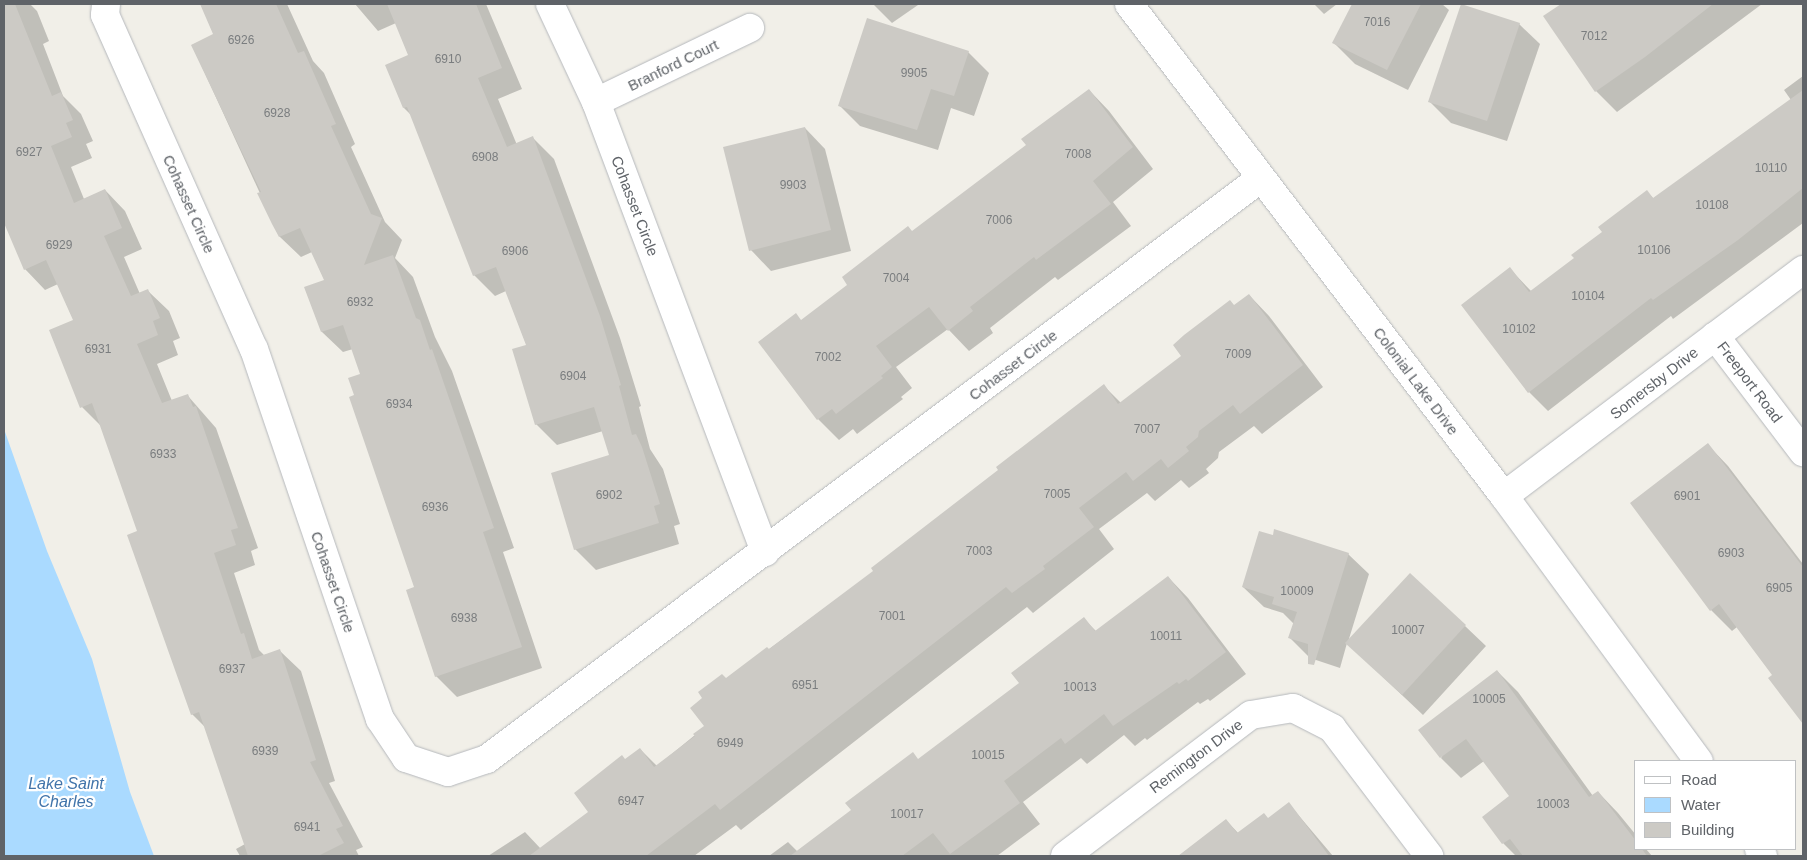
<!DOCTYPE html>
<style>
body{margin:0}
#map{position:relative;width:1807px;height:860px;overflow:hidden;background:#f1efe8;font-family:Arial,sans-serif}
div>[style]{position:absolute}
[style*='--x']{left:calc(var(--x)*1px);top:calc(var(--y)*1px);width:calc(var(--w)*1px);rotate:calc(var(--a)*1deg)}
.water>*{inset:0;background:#aadaff}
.shadow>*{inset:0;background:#0003}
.building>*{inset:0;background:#cccac5}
.roads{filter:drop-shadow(0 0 1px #b5b8bc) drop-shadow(0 0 1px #b5b8bc)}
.minor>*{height:28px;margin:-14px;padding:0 14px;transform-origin:14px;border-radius:14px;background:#fff}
span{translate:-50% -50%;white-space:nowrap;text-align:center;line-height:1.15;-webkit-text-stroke:4.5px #fff;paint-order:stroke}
.number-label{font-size:12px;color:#7a7d7f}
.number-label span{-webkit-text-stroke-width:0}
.street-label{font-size:15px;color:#5f6368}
.water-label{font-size:16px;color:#4174aa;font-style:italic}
.frame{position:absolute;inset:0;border:5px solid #5f6368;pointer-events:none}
.legend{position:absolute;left:1634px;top:760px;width:162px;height:90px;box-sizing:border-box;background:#fff;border:1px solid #bfc1c3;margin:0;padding:6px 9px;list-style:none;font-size:15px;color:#5f6368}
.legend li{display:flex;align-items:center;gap:10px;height:25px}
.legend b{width:25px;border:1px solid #bfc1c3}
</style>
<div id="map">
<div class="water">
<div style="clip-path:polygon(4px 429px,47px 551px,92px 659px,130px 792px,154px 856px,4px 856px)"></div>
</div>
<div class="shadow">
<div style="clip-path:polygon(4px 4px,30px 4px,37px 11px,49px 41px,43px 44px,63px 96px,81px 114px,93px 141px,86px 144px,92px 158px,71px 167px,84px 199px,105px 190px,125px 211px,142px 249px,124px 257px,140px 294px,148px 291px,169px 311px,180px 338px,173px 341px,178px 355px,157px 364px,172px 401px,188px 396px,216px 428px,258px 548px,251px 551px,255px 565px,234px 573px,259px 650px,264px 655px,280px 651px,301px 671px,335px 781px,329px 783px,363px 847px,356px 850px,359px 856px,240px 856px,236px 849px,245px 844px,205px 727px,192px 714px,139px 532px,102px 427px,82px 407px,74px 321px,58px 284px,45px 290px,25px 269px,4px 220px)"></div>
<div style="clip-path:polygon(201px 4px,287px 4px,313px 61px,324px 73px,355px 144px,351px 147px,385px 222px,402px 240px,395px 258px,413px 277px,435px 337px,452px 371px,514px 548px,503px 552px,542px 668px,457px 697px,436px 676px,416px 588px,355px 396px,362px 374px,353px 349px,343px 352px,322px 332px,305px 288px,325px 281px,312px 252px,301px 257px,280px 237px,192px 45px,214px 35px)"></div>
<div style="clip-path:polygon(355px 4px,486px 4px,522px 89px,498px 99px,517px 145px,533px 138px,554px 159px,620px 338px,641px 406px,639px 407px,650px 449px,663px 469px,680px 524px,674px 526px,679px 544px,596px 570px,575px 549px,611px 456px,603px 431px,557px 445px,536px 424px,527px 346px,506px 291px,495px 296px,474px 275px,412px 116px,404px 108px,409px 56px,396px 23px,378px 31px)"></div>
<div style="clip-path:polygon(873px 4px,917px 4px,918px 5px,892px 23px)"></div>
<div style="clip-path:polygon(1314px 4px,1337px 4px,1324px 14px)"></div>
<div style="clip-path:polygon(1354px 4px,1442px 4px,1449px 10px,1408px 90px,1355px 64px,1334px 43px)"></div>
<div style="clip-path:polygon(1564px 4px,1762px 4px,1617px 112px,1596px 91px,1545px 16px)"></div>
<div style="clip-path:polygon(1519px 24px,1540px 44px,1507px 141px,1451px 123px,1430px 102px)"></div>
<div style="clip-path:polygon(968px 52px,989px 73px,974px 116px,951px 108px,938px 150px,860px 126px,839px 105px)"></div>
<div style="clip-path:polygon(1803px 76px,1803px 223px,1673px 319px,1671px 316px,1548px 411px,1529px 392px,1510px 269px,1532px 292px,1576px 259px,1647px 192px,1654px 199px,1791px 100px,1784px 90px)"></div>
<div style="clip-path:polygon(1089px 90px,1109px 111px,1153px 169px,1113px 202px,1131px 226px,1058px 280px,1055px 277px,990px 328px,993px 333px,969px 351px,948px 329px,896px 367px,912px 388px,901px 397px,903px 399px,857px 434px,853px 429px,839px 440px,818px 419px,760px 342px,801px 321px,849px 285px,1028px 145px)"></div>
<div style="clip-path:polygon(805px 128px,825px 149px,851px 251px,771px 271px,751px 250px)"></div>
<div style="clip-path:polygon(1249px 295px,1269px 316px,1323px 387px,1262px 434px,1254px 426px,1219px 452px,1218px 458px,1206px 469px,1209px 473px,1189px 488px,1181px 480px,1155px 501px,1147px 493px,1099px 529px,1114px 549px,1033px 613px,1027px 607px,741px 830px,736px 825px,694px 856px,488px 856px,525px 832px,541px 849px,590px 812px,626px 760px,640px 749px,657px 766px,706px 726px,727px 680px,875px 571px,1104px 386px,1121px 403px,1183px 357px)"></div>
<div style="clip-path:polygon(1708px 445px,1728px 466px,1803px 564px,1803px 722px,1770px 678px,1774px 675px,1737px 627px,1732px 631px,1711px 610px)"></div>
<div style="clip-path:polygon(1348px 554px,1369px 574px,1348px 642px,1465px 626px,1486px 646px,1423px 715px,1347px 643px,1340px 668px,1310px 658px,1290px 638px,1294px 624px,1283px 613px,1264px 607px,1243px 587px)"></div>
<div style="clip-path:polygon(1168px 577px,1188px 598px,1246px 674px,1210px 701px,1208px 699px,1200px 704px,1198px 702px,1147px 740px,1145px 738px,1135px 746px,1124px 735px,1087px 764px,1081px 758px,1023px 802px,1040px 824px,997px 856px,769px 856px,788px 842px,798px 852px,1021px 683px,1084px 619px,1097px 632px)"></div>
<div style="clip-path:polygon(1497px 671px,1518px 692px,1593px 796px,1598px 792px,1618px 813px,1636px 835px,1636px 849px,1646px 849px,1652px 856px,1516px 856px,1503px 843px,1484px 817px,1511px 797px,1484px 761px,1461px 778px,1441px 758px)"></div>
<div style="clip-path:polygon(1289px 804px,1333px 856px,1179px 856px,1226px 820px,1239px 834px,1268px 819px)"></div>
</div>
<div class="building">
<div style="clip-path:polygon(4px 4px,15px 4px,52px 96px,61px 92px,73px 120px,66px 123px,72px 137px,51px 146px,74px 203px,105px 189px,122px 228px,104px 236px,131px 296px,148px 289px,160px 318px,153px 321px,158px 335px,137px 344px,162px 403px,188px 394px,193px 407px,196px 406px,238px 528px,231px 530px,236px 545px,214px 553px,241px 634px,244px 633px,252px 659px,280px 649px,316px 760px,310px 762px,343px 826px,336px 829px,344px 843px,318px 856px,248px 856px,199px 712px,191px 715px,127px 535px,137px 531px,92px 403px,80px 408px,49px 330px,73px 320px,46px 260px,24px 270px,4px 223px)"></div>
<div style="clip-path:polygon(200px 4px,276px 4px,298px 53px,304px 51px,336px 124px,331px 126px,371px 214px,382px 218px,364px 265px,393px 255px,416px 318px,420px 320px,430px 350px,432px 349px,494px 528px,483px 532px,522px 647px,435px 677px,406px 590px,414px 587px,349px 397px,354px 395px,348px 378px,360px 374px,343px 325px,321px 332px,304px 287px,324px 280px,300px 228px,279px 237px,272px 224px,257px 193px,261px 192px,191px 45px,213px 34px)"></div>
<div style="clip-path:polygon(387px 4px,476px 4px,502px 68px,478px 78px,507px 147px,533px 136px,600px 316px,621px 385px,619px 386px,632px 435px,636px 434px,642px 447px,660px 504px,654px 506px,659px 523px,574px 550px,551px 473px,609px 455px,594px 407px,535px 425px,512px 349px,526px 345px,496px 267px,473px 276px,407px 107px,403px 108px,385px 65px,408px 55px)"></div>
<div style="clip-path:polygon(1352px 4px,1421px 4px,1387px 70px,1332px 43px)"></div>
<div style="clip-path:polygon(1461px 4px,1520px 23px,1487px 121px,1428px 102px)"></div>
<div style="clip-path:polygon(1561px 4px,1713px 4px,1645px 57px,1595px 92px,1543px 16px)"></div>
<div style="clip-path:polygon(867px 18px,969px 51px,954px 96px,931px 89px,917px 130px,838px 106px)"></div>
<div style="clip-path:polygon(1089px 89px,1133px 147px,1093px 181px,1111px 204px,1036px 260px,1034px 257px,970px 307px,973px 311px,948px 331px,929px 307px,876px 346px,892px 367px,881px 376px,883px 378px,836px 414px,832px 409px,817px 420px,758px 342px,796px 313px,801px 320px,847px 285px,842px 277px,908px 226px,912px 231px,1026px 145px,1021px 139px)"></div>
<div style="clip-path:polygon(1803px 90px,1803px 188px,1738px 240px,1653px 300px,1651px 298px,1528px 393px,1461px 305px,1510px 267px,1529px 292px,1574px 258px,1571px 255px,1602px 232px,1598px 227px,1647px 190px,1653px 198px)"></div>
<div style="clip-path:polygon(805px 127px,831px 230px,749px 251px,723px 147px)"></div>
<div style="clip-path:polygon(1249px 294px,1303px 365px,1240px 414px,1233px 405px,1199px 431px,1198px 437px,1186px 447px,1189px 451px,1168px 468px,1161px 459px,1133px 481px,1126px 472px,1079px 508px,1094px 527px,1043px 566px,1045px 569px,1012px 593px,1006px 587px,720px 810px,715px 804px,646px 856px,529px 856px,588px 812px,574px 793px,622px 755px,625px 759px,640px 748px,654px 767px,695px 736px,693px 734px,704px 726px,690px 708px,702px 698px,698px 692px,722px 674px,726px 678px,767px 647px,769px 649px,873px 571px,871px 568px,998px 470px,996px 467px,1104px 384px,1118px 404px,1181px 356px,1173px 345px,1184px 335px,1230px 300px,1234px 305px)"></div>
<div style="clip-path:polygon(1708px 443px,1803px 567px,1803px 724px,1768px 678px,1772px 675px,1719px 604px,1710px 611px,1630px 503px)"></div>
<div style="clip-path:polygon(1274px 529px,1349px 553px,1314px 665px,1308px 664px,1308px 644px,1288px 638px,1297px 612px,1272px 604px,1274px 597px,1242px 587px,1259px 531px,1273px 535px)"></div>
<div style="clip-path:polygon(1410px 573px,1466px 625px,1402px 695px,1345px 643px)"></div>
<div style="clip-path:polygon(1168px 576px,1226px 652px,1188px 681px,1186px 679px,1179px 684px,1177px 682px,1113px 726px,1104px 714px,1065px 744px,1061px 738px,1004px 781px,1020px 803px,950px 854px,933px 833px,902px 856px,790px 856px,851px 810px,845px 803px,913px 752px,918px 759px,1019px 683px,1011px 673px,1084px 617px,1095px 631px)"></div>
<div style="clip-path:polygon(1497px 670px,1589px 797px,1598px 791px,1636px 841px,1636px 849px,1642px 849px,1647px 856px,1523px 856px,1510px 839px,1502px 844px,1482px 817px,1509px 796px,1466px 739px,1440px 758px,1418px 730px)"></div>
<div style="clip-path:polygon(1289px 802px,1329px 856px,1178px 856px,1226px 819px,1237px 833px,1264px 813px,1268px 818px)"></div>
</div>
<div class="roads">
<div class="minor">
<div style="--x:106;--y:4;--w:11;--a:95"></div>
<div style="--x:105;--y:15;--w:366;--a:66"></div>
<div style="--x:254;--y:349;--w:391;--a:71.2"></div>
<div style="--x:380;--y:719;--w:47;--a:56.3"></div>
<div style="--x:406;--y:758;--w:44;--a:18.4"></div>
<div style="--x:448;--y:772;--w:41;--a:-18.4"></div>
<div style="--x:487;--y:759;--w:968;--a:-36.89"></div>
<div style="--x:550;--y:4;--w:108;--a:64.9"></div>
<div style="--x:596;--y:102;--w:481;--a:69.4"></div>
<div style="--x:1129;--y:4;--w:619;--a:52.69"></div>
<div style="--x:1504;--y:496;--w:329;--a:53.7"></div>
<div style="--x:596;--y:102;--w:171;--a:-25.7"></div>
<div style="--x:1715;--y:336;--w:146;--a:52.8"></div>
<div style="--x:1504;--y:496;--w:375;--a:-37.1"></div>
<div style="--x:1759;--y:849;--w:8;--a:60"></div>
<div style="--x:1065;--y:856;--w:233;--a:-37.2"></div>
<div style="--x:1251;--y:715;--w:43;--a:-9.5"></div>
<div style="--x:1293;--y:708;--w:44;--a:27.1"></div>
<div style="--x:1332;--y:728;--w:161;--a:52.8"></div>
</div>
</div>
<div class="number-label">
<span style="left:1377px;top:23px">7016</span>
<span style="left:1594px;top:37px">7012</span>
<span style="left:241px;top:41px">6926</span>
<span style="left:448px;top:60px">6910</span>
<span style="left:914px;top:74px">9905</span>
<span style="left:277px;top:114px">6928</span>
<span style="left:29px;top:153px">6927</span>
<span style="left:1078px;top:155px">7008</span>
<span style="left:485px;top:158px">6908</span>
<span style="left:1771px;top:169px">10110</span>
<span style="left:793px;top:186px">9903</span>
<span style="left:1712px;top:206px">10108</span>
<span style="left:999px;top:221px">7006</span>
<span style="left:59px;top:246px">6929</span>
<span style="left:1654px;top:251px">10106</span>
<span style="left:515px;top:252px">6906</span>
<span style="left:896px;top:279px">7004</span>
<span style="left:1588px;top:297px">10104</span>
<span style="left:360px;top:303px">6932</span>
<span style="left:1519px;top:330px">10102</span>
<span style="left:98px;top:350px">6931</span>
<span style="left:1238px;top:355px">7009</span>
<span style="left:828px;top:358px">7002</span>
<span style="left:573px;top:377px">6904</span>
<span style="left:399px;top:405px">6934</span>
<span style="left:1147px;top:430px">7007</span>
<span style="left:163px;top:455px">6933</span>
<span style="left:1057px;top:495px">7005</span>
<span style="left:609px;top:496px">6902</span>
<span style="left:1687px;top:497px">6901</span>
<span style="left:435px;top:508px">6936</span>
<span style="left:979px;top:552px">7003</span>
<span style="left:1731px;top:554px">6903</span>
<span style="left:1779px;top:589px">6905</span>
<span style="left:1297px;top:592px">10009</span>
<span style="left:892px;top:617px">7001</span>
<span style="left:464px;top:619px">6938</span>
<span style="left:1408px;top:631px">10007</span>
<span style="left:1166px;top:637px">10011</span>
<span style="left:232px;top:670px">6937</span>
<span style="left:805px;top:686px">6951</span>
<span style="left:1080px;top:688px">10013</span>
<span style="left:1489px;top:700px">10005</span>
<span style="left:730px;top:744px">6949</span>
<span style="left:265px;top:752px">6939</span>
<span style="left:988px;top:756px">10015</span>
<span style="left:631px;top:802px">6947</span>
<span style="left:1553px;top:805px">10003</span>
<span style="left:907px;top:815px">10017</span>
<span style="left:307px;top:828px">6941</span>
</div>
<div class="street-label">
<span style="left:673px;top:65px;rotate:-26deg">Branford Court</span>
<span style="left:189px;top:204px;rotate:66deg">Cohasset Circle</span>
<span style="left:635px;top:206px;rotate:69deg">Cohasset Circle</span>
<span style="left:1013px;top:365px;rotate:-37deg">Cohasset Circle</span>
<span style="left:1416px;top:381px;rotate:53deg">Colonial Lake Drive</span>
<span style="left:1750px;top:382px;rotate:53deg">Freeport Road</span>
<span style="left:1654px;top:383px;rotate:-38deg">Somersby Drive</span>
<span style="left:333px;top:582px;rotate:71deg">Cohasset Circle</span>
<span style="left:1196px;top:756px;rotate:-37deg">Remington Drive</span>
</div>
<div class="water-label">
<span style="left:66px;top:793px">Lake Saint<br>Charles</span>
</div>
<div class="frame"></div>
<ul class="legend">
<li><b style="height:6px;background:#fff"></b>Road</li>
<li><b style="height:14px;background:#aadaff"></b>Water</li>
<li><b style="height:14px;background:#cccac5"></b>Building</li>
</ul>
</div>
